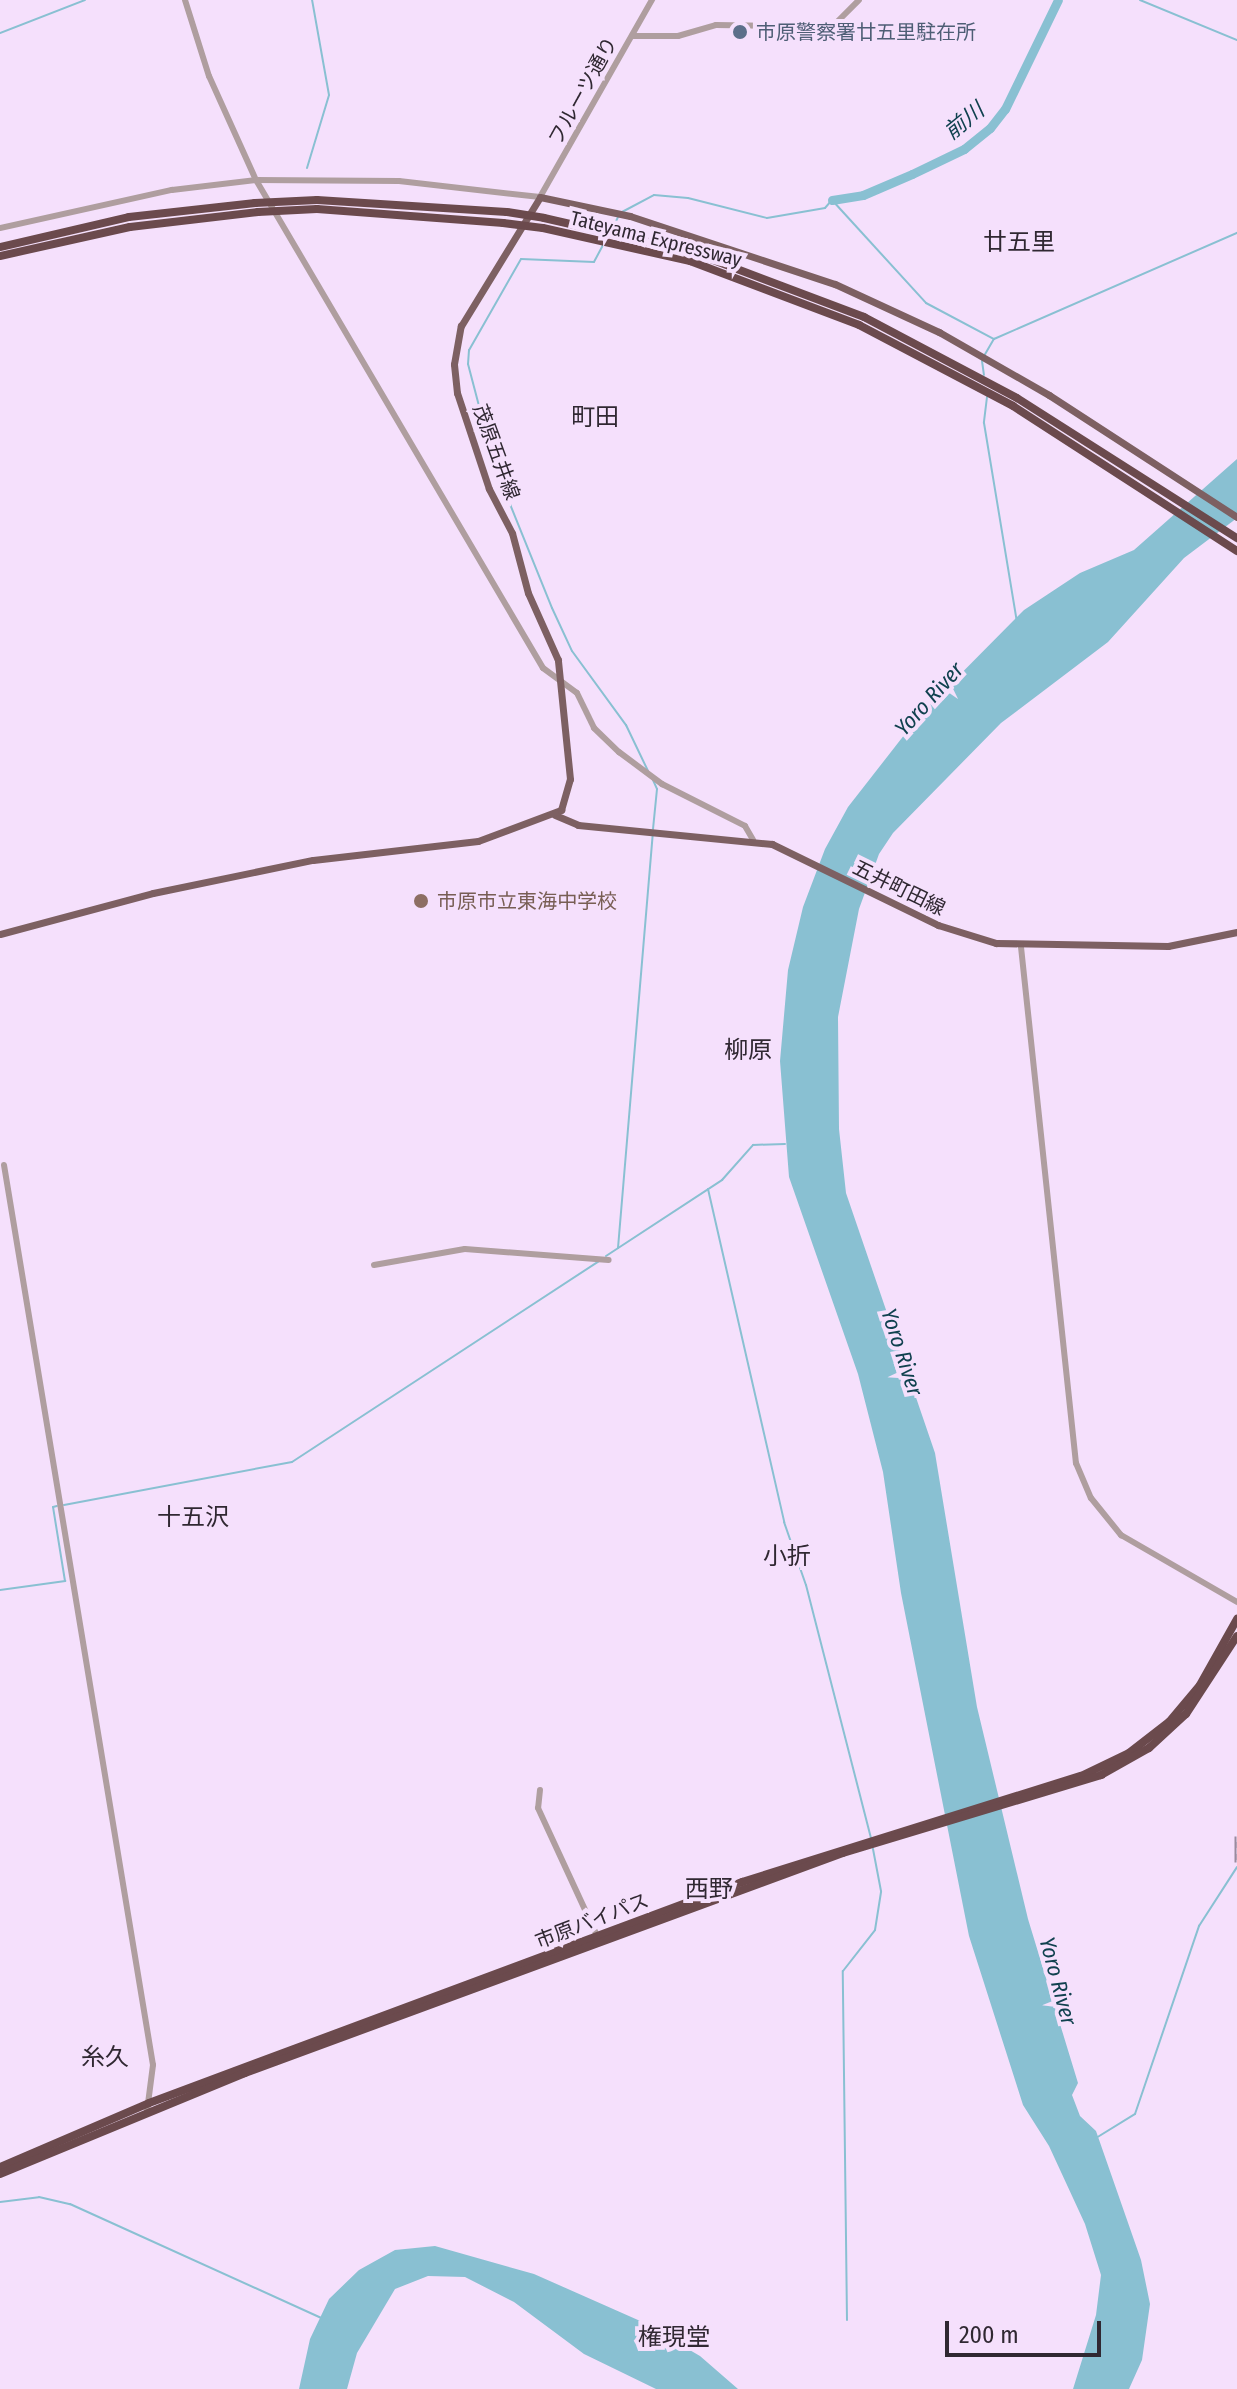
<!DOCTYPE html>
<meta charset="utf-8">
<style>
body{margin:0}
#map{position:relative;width:1237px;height:2389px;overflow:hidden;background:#f5e0fc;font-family:"Fira Sans Condensed","Noto Sans JP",sans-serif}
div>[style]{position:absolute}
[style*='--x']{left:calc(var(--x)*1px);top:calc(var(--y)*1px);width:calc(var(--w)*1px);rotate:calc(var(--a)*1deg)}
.water>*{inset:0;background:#89c0d2}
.stream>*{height:2px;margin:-1px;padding:0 1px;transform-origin:1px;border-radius:1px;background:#89c0d2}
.river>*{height:9px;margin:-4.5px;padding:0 4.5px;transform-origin:4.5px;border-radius:4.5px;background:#89c0d2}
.minor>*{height:6px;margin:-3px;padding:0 3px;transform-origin:3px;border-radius:3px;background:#af9e9f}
.major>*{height:7px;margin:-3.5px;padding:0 3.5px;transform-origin:3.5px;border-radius:3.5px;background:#7d6062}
.highway>*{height:8px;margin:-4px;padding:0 4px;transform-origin:4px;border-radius:4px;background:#6b4a4d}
.rail>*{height:5px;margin-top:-2.5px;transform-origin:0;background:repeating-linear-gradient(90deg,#f5e0fc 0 6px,#9a8b9e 0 12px);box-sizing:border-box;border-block:2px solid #9a8b9e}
.highway-bridge>*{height:8px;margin:-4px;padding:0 4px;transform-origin:4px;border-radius:4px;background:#6b4a4d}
.dots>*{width:22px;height:22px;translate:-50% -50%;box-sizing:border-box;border:4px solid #f5e0fc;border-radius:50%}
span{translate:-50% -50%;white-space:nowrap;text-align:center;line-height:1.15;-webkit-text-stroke:8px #f5e0fc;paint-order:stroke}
.service-label{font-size:20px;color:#4e5e75}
.left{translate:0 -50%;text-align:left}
.street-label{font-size:20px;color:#302832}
.education-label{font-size:20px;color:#785e54}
.water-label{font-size:22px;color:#10414f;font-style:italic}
.quarter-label{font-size:24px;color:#302832}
.scale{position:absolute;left:945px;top:2321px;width:156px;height:36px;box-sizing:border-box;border:4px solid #302832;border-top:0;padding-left:10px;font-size:24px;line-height:28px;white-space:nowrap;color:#302832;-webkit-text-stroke:6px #f5e0fc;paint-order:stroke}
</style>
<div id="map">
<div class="water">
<div style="clip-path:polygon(1237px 459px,1237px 518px,1184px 558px,1108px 642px,1001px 723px,893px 833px,879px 854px,859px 909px,838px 1017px,839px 1129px,846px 1193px,935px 1453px,977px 1707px,1028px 1919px,1078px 2083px,1072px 2095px,1080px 2116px,1096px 2131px,1141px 2260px,1150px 2304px,1142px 2360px,1129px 2389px,1073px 2389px,1096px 2315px,1101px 2275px,1085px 2224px,1049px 2146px,1023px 2105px,969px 1936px,901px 1593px,883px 1472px,858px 1374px,789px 1177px,780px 1061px,788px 970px,803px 907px,825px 849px,848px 807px,919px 716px,1024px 610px,1080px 573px,1134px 550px)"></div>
<div style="clip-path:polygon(435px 2246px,534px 2274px,638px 2320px,700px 2356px,738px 2389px,656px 2389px,584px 2354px,514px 2302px,465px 2277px,428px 2276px,395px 2289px,357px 2353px,347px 2389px,299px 2389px,310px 2339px,329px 2299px,359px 2270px,395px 2250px)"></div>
</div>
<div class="stream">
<div style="--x:1140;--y:0;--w:105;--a:22.4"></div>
<div style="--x:0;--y:33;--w:91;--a:-21.2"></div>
<div style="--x:307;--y:168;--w:76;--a:-73.2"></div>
<div style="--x:329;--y:95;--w:97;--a:-100.1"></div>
<div style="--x:622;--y:212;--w:36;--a:-28"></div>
<div style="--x:654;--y:195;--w:34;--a:5"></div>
<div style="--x:688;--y:198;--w:81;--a:14.2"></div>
<div style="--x:767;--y:218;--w:59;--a:-9.8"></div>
<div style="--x:825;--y:208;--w:11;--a:-49"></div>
<div style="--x:832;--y:200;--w:139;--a:47.6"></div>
<div style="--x:926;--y:303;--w:77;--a:27.9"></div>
<div style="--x:612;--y:229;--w:13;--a:-63"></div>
<div style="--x:603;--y:245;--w:19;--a:118"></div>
<div style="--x:594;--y:262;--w:73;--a:-177.6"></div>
<div style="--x:521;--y:259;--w:105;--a:119.7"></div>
<div style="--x:469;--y:350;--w:14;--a:94"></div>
<div style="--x:468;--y:364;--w:106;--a:75.3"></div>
<div style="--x:495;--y:467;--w:152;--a:68"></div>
<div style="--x:552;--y:608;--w:47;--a:65.1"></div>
<div style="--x:572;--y:651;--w:92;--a:53.9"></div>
<div style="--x:626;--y:725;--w:51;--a:64.4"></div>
<div style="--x:984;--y:356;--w:20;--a:-60"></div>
<div style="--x:994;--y:339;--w:265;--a:-23.6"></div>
<div style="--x:982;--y:361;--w:14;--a:82"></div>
<div style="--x:987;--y:397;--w:26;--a:97"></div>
<div style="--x:984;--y:423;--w:203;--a:80.6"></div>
<div style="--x:653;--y:780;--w:10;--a:66"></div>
<div style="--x:657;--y:789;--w:40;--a:95.7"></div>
<div style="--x:708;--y:1189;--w:342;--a:77.1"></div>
<div style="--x:784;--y:1522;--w:67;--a:70.8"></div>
<div style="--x:806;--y:1585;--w:262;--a:75.6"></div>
<div style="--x:618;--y:1248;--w:414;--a:-85.2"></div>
<div style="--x:606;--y:1256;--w:139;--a:-33.2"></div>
<div style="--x:722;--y:1180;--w:47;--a:-48.5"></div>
<div style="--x:753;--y:1145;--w:32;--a:-2"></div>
<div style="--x:64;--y:1505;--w:232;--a:-10.7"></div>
<div style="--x:292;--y:1462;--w:366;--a:-33.2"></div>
<div style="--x:0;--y:1590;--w:66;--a:-7.9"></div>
<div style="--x:65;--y:1581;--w:75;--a:-99.2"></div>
<div style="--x:53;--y:1507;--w:4;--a:-14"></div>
<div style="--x:1096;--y:2138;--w:46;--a:-31.6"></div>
<div style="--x:1135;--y:2114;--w:199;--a:-71.2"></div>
<div style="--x:1199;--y:1926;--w:70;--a:-57.2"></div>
<div style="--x:0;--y:2202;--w:39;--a:-7"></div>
<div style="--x:39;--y:2197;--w:32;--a:13"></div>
<div style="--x:70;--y:2204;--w:276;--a:24.4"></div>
<div style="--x:847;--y:2320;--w:349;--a:-90.7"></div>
<div style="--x:843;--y:1971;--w:52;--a:-52"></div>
<div style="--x:875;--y:1930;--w:39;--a:-81"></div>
<div style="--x:881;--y:1891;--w:43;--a:-100.8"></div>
</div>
<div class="river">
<div style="--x:832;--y:200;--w:31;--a:-9"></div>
<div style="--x:863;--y:195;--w:53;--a:-23.2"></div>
<div style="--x:912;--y:174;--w:58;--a:-25.7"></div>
<div style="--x:964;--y:149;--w:33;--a:-39"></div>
<div style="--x:990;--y:128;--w:24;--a:-52"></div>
<div style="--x:1005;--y:109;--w:121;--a:-64.1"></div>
</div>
<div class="minor">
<div style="--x:185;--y:0;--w:80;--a:72.5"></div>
<div style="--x:209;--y:76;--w:114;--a:65.7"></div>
<div style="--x:256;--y:180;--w:566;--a:59.54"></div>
<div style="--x:543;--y:668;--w:42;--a:36.3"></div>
<div style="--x:577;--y:693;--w:39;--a:64"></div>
<div style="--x:594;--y:728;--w:35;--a:44"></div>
<div style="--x:619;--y:752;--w:54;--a:36.7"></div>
<div style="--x:662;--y:784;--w:93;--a:26.8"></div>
<div style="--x:745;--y:826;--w:16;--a:60"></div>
<div style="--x:632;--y:36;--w:46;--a:0"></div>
<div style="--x:678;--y:36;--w:40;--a:-16"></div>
<div style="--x:716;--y:25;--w:64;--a:0.9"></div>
<div style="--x:780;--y:26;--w:36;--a:13"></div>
<div style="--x:815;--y:34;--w:18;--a:-22"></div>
<div style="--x:832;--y:27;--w:38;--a:-45"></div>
<div style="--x:0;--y:228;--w:176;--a:-12.5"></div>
<div style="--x:172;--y:190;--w:85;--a:-6.8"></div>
<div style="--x:256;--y:180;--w:143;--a:0.4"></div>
<div style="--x:399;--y:181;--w:142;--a:6.5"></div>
<div style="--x:540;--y:197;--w:227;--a:-60.4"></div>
<div style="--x:1021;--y:947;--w:519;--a:83.92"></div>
<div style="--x:1076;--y:1463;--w:38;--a:67"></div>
<div style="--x:1091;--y:1498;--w:48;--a:51"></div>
<div style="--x:1121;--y:1535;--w:134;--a:30"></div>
<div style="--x:4;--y:1165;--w:912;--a:80.6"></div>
<div style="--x:153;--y:2065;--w:46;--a:97.4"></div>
<div style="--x:374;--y:1265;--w:92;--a:-10"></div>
<div style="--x:465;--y:1249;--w:144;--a:4.4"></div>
<div style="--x:540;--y:1790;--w:18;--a:96"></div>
<div style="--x:538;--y:1808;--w:145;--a:65.2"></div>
</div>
<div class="major">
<div style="--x:555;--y:815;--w:25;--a:23"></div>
<div style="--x:578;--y:825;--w:195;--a:5.6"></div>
<div style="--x:772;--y:844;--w:185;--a:26"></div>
<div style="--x:938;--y:925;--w:61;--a:17.2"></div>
<div style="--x:996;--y:943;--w:172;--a:1"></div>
<div style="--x:1168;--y:946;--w:70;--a:-11.5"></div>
<div style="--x:0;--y:934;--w:158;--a:-15"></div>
<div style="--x:153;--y:893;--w:163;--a:-11.7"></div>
<div style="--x:313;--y:860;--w:166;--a:-6.6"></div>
<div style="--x:478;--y:841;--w:89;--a:-20.5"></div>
<div style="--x:561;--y:810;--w:32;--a:-74"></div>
<div style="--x:570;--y:779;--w:120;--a:-95.8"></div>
<div style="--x:558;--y:660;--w:73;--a:-114.1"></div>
<div style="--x:528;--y:593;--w:62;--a:-104.9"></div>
<div style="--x:512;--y:533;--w:50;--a:-117.6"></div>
<div style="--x:489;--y:489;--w:101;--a:-108.4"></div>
<div style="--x:457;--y:393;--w:29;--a:-96"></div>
<div style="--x:454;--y:364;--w:39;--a:-80"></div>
<div style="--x:461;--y:326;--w:151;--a:-58.5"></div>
<div style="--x:540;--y:197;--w:92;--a:11.9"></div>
<div style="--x:630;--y:216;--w:216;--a:18.4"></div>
<div style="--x:835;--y:284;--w:115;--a:24.8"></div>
<div style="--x:939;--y:332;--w:127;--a:29.8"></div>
<div style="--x:1049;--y:395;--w:224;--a:33"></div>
</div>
<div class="highway">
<div style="--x:317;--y:200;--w:190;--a:3.6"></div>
<div style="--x:317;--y:209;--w:187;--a:4.3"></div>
<div style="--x:544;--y:218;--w:152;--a:12.9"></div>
<div style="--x:692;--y:252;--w:184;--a:20.7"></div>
<div style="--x:864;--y:317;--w:173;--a:27.9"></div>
<div style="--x:1017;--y:398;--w:261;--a:32.5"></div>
<div style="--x:543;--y:228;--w:151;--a:12.7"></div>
<div style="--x:690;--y:261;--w:181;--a:20.7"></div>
<div style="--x:859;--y:325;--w:174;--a:27.7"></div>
<div style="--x:1013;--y:406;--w:267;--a:32.9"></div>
<div style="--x:0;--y:247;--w:132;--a:-13.1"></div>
<div style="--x:129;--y:217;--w:127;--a:-6.3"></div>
<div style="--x:0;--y:256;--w:133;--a:-12.6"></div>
<div style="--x:130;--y:227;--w:129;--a:-6.7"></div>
<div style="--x:0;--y:2167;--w:162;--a:-23.2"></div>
<div style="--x:149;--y:2103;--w:633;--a:-20.44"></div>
<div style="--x:742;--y:1882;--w:355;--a:-17.4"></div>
<div style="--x:1081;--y:1776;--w:53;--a:-25.6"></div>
<div style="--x:1129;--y:1753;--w:51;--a:-37.8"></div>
<div style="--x:1169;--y:1722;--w:48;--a:-50"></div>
<div style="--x:1200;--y:1685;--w:76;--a:-60.7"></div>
<div style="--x:0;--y:2174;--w:265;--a:-22.4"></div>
<div style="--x:245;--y:2073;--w:637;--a:-20.2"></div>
<div style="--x:843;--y:1853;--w:270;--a:-16.8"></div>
<div style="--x:1101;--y:1775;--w:55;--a:-29.4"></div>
<div style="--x:1149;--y:1748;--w:50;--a:-42.6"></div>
<div style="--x:1186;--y:1714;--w:93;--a:-56.8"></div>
</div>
<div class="rail">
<div style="--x:1237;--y:1836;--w:26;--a:90"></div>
</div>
<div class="highway-bridge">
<div style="--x:255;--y:203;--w:62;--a:-2.8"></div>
<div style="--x:258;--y:212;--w:59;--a:-2.9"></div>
<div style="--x:507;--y:212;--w:37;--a:9"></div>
<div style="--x:503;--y:223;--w:40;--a:7.1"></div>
</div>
<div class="dots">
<div style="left:740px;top:32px;background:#5c6f8a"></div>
<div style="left:421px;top:901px;background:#8d6e63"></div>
</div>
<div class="service-label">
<span class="left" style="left:756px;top:32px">市原警察署廿五里駐在所</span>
</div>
<div class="street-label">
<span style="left:583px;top:91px;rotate:-61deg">フルーツ通り</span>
<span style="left:656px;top:239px;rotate:14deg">Tateyama Expressway</span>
<span style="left:496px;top:452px;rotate:70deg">茂原五井線</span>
<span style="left:899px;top:888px;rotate:26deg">五井町田線</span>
<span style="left:592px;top:1921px;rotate:-21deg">市原バイパス</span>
</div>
<div class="education-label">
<span class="left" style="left:437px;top:901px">市原市立東海中学校</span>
</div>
<div class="water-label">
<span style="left:964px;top:121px;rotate:-39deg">前川</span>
<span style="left:929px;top:699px;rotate:-48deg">Yoro River</span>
<span style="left:902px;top:1352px;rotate:72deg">Yoro River</span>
<span style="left:1058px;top:1981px;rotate:75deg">Yoro River</span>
</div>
<div class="quarter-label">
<span style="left:1019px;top:243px">廿五里</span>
<span style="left:595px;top:418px">町田</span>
<span style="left:748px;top:1051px">柳原</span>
<span style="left:193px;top:1518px">十五沢</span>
<span style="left:787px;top:1557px">小折</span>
<span style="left:709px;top:1890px">西野</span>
<span style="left:105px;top:2058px">糸久</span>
<span style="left:674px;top:2338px">権現堂</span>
</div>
<div class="scale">200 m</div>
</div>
